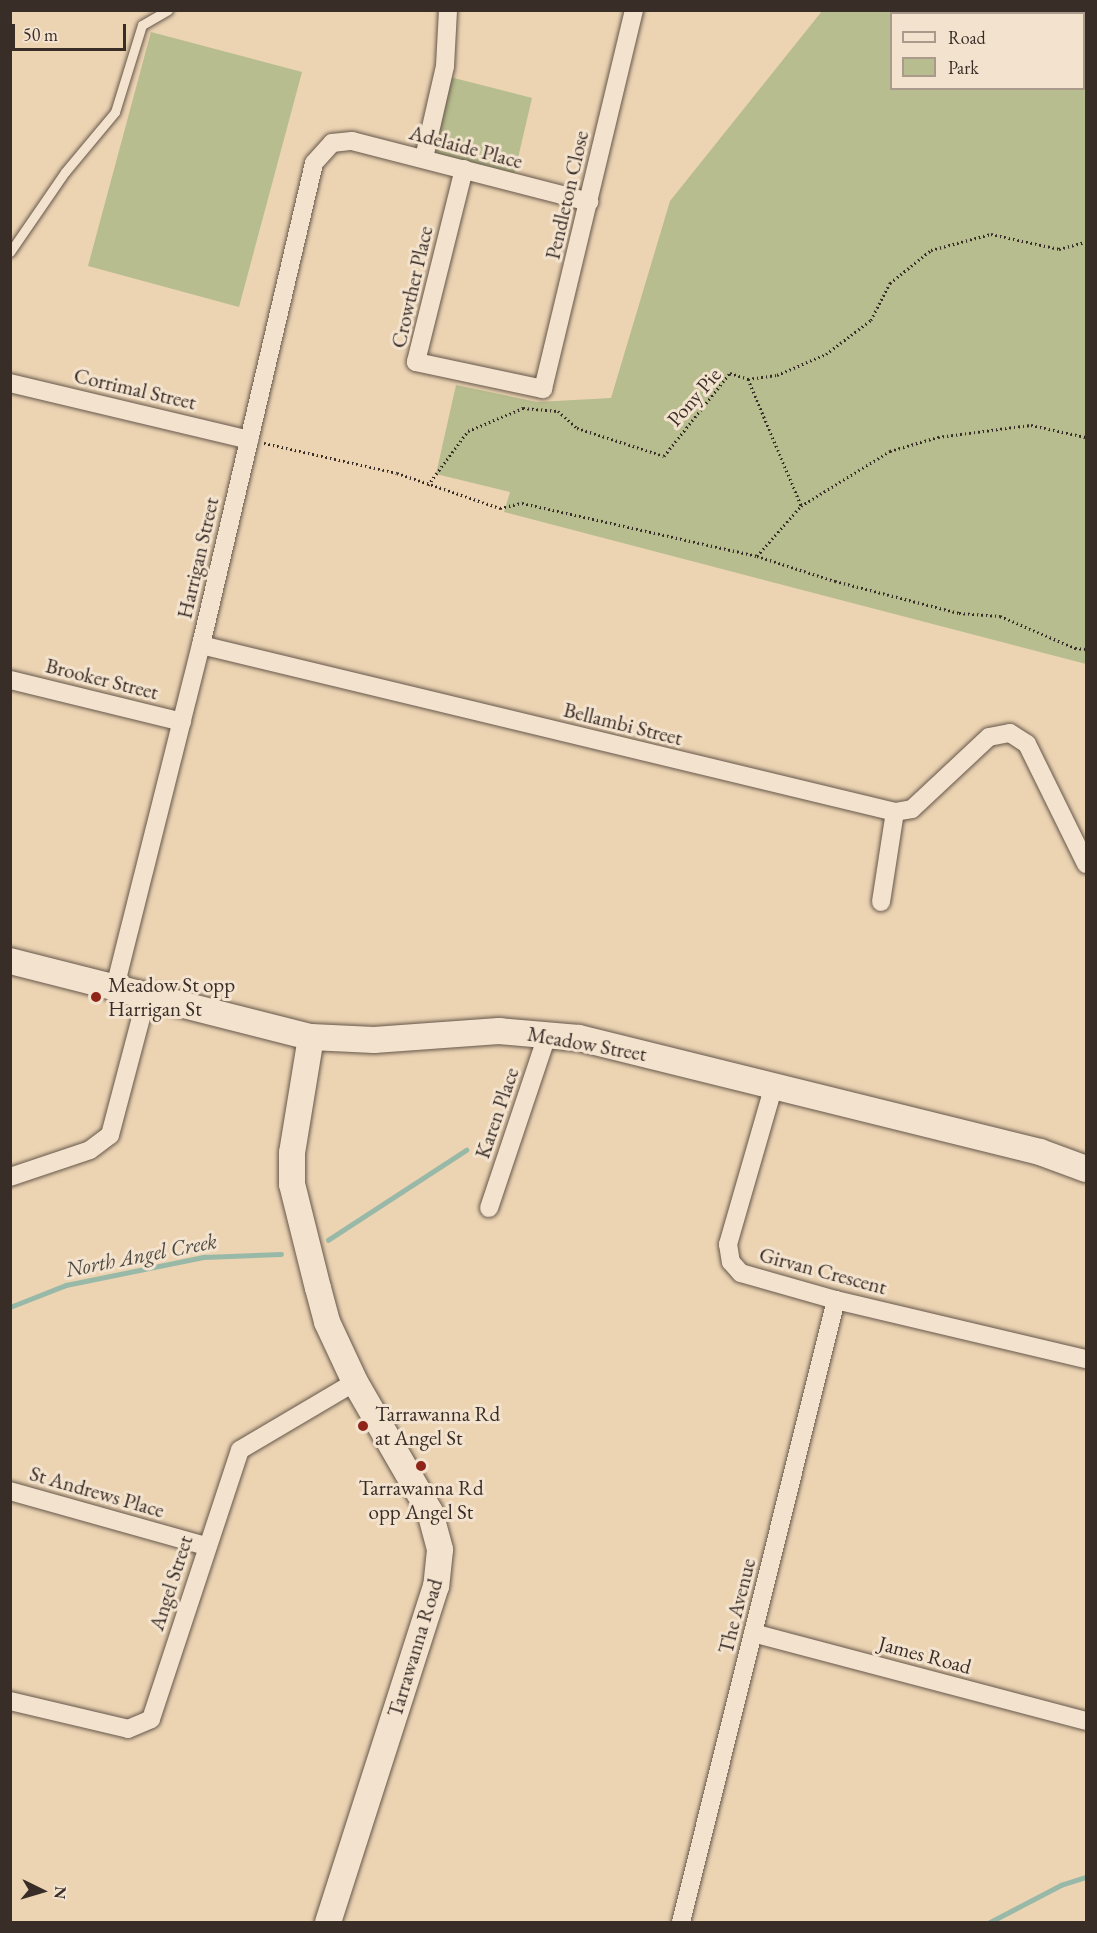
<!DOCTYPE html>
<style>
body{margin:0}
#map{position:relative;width:1097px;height:1933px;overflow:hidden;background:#ecd4b3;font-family:"EB Garamond",serif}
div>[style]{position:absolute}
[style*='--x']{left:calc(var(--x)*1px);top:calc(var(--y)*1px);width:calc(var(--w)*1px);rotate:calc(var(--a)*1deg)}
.green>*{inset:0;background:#b7bd8e}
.stream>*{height:4.5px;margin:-2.25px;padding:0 2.25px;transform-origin:2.25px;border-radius:2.25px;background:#99b9a8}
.path>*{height:3px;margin-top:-1.5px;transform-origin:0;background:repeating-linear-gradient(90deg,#392d28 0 1.5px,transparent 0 4.5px)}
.roads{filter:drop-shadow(0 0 2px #66574b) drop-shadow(0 0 2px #66574b)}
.lane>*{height:9px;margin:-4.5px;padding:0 4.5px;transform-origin:4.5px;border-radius:4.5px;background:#f3e3ce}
.street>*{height:18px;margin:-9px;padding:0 9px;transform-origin:9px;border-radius:9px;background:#f3e3ce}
.secondary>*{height:26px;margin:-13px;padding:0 13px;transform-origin:13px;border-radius:13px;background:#f3e3ce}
.dots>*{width:16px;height:16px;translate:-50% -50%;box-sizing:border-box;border:3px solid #f3e3ce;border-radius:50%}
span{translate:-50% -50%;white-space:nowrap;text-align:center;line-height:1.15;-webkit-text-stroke:6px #f3e3ce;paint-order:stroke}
.street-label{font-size:21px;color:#392d28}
.poi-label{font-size:21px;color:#392d28}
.left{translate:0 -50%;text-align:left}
.water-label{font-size:22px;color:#4c4942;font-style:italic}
.frame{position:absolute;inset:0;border:12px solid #392d28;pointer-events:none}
.legend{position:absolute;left:890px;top:12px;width:195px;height:78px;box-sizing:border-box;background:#f3e3ce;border:2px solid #a99a8c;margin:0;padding:8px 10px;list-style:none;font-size:18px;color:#392d28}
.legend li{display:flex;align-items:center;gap:12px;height:30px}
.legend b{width:30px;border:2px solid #a99a8c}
.north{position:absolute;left:12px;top:1861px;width:60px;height:60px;-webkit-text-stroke:4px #f3e3ce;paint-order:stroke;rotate:95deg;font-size:16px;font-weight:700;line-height:24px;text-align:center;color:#392d28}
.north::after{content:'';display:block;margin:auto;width:21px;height:27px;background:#392d28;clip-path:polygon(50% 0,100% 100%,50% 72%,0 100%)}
.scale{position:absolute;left:12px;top:24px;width:114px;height:27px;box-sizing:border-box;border:3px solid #392d28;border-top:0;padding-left:8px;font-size:18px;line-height:21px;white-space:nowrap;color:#392d28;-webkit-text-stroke:4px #f3e3ce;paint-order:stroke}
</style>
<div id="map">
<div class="green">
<div style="clip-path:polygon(evenodd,822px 11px,1086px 11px,1086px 664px,504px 512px,510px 492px,436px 474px,456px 385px,537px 402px,611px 398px,670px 201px,822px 11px,892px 14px,1084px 14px,1084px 88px,892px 88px,892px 14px)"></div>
<div style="clip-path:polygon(151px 32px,302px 72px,239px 307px,88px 266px)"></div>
<div style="clip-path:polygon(450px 77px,532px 98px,514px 175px,439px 156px,434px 143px)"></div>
</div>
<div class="stream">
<div style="--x:328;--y:1240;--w:165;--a:-33.1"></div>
<div style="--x:10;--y:1307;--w:60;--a:-21.4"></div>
<div style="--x:66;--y:1285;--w:141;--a:-11.5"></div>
<div style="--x:204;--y:1257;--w:77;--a:-2.2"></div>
<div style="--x:990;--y:1922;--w:80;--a:-27.5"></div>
<div style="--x:1061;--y:1885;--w:26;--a:-18"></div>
</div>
<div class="path">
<div style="--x:748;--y:379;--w:137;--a:67.2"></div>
<div style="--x:264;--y:443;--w:136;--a:12.7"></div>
<div style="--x:397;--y:473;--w:109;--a:18.8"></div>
<div style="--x:500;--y:508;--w:23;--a:-13"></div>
<div style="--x:522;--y:503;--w:241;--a:12.7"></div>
<div style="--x:757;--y:556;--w:67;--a:-48.7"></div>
<div style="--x:801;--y:506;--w:105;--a:-31.7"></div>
<div style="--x:890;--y:451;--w:50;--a:-16.3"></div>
<div style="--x:938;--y:437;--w:94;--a:-7.4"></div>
<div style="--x:1031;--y:425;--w:56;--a:12.3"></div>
<div style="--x:428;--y:485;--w:67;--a:-53.5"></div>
<div style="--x:468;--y:431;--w:60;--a:-22.7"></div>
<div style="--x:523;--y:408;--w:35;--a:5"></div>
<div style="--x:558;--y:411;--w:25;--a:42"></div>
<div style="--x:577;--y:428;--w:91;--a:17.8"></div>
<div style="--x:664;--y:456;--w:106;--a:-51.5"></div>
<div style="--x:730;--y:373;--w:19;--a:18"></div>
<div style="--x:748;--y:379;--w:29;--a:-8"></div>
<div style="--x:777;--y:375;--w:53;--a:-23.2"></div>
<div style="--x:826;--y:354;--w:56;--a:-37.1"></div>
<div style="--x:871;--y:320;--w:42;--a:-62.8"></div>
<div style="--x:890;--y:283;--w:53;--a:-38.8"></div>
<div style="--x:931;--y:250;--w:62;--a:-14.9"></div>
<div style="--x:991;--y:234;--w:70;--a:12.4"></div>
<div style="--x:1059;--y:249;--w:28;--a:-15"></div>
<div style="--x:757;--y:556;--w:82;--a:17.8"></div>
<div style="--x:835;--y:581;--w:128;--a:14.5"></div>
<div style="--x:959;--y:613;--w:41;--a:4.2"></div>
<div style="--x:1000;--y:616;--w:82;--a:23.1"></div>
<div style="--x:1075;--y:648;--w:11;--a:5"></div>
</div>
<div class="roads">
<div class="lane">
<div style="--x:10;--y:252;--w:97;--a:-55.5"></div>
<div style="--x:65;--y:172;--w:78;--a:-50.2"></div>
<div style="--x:115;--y:112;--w:91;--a:-72.8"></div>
<div style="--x:142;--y:25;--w:30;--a:-30"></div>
</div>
<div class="street">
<div style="--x:424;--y:158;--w:94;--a:-77.1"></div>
<div style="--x:445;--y:66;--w:56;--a:-86.9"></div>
<div style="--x:464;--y:169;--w:199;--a:104"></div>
<div style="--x:416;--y:362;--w:130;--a:12"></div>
<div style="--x:543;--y:389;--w:390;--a:-76.5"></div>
<div style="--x:10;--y:383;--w:246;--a:13.4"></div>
<div style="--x:201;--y:645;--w:714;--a:13.53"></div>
<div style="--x:895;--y:812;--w:17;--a:-10"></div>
<div style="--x:912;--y:809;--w:105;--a:-43.1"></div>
<div style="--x:989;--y:737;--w:21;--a:-11"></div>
<div style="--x:1010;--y:733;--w:20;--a:33"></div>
<div style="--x:1027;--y:744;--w:134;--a:63.8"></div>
<div style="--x:10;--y:680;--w:177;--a:13.7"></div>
<div style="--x:881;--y:902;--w:91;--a:-81.2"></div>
<div style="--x:115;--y:987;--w:353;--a:-75.9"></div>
<div style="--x:201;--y:645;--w:495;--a:-76.8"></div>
<div style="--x:314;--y:163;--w:27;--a:-48"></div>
<div style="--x:332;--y:143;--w:20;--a:-6"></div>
<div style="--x:352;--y:141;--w:245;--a:14.4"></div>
<div style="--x:774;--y:1085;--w:166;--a:106.1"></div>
<div style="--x:728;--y:1244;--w:18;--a:81"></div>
<div style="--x:731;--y:1262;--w:15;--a:48"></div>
<div style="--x:741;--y:1273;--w:99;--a:15.9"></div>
<div style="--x:836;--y:1300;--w:257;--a:13.3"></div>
<div style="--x:10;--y:1177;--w:84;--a:-18.6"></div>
<div style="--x:90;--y:1150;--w:25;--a:-37"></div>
<div style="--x:110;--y:1135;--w:145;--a:-75.2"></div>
<div style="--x:489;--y:1208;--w:185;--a:-71.4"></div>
<div style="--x:10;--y:1491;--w:204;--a:15.7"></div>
<div style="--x:753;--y:1633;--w:344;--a:14.8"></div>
<div style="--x:10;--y:1701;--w:121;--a:13.3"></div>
<div style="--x:128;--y:1729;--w:25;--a:-23"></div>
<div style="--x:151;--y:1719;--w:283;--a:-71.7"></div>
<div style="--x:240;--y:1450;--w:134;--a:-30.6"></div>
<div style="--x:681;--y:1922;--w:641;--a:-76.01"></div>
</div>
<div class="secondary">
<div style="--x:10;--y:961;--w:310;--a:14.2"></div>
<div style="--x:311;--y:1037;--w:63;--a:2.7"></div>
<div style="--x:374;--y:1040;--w:125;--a:-4.1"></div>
<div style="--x:499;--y:1031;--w:80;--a:5"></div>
<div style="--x:579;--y:1038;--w:475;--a:13.9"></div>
<div style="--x:1040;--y:1152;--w:49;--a:20.3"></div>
<div style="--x:311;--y:1037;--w:118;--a:99.3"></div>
<div style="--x:292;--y:1153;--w:31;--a:90"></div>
<div style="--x:292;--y:1184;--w:107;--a:76"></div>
<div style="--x:318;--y:1288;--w:35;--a:75"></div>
<div style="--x:327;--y:1322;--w:66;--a:65"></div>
<div style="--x:355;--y:1382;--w:150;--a:60"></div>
<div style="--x:430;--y:1512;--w:39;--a:75"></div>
<div style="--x:440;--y:1550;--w:36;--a:96"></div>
<div style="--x:436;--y:1586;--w:353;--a:107.8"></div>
</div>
</div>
<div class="dots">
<div style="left:96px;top:997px;background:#8f2418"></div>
<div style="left:363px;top:1426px;background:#8f2418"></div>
<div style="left:421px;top:1466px;background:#8f2418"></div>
</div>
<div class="street-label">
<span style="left:466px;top:147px;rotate:15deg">Adelaide Place</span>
<span style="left:567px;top:195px;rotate:-77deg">Pendleton Close</span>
<span style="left:412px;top:287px;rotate:-77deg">Crowther Place</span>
<span style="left:135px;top:389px;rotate:13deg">Corrimal Street</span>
<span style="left:694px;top:397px;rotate:-49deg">Pony Pie</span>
<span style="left:198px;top:558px;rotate:-77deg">Harrigan Street</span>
<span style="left:102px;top:679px;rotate:14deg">Brooker Street</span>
<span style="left:623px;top:724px;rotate:14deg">Bellambi Street</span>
<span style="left:587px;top:1044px;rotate:10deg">Meadow Street</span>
<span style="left:497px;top:1113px;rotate:-71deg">Karen Place</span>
<span style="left:823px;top:1271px;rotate:15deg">Girvan Crescent</span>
<span style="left:97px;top:1492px;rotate:16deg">St Andrews Place</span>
<span style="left:171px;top:1583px;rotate:-72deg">Angel Street</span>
<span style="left:737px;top:1606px;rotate:-76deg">The Avenue</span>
<span style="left:415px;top:1648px;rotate:-73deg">Tarrawanna Road</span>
<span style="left:925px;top:1655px;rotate:15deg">James Road</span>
</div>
<div class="poi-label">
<span class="left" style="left:108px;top:997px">Meadow St opp<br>Harrigan St</span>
<span class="left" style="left:375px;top:1426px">Tarrawanna Rd<br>at Angel St</span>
<span style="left:421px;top:1500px">Tarrawanna Rd<br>opp Angel St</span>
</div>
<div class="water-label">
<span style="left:141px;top:1255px;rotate:-11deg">North Angel Creek</span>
</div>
<div class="frame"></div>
<ul class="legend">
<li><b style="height:8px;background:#f3e3ce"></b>Road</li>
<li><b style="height:16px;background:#b7bd8e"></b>Park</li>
</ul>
<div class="north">N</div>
<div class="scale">50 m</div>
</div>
